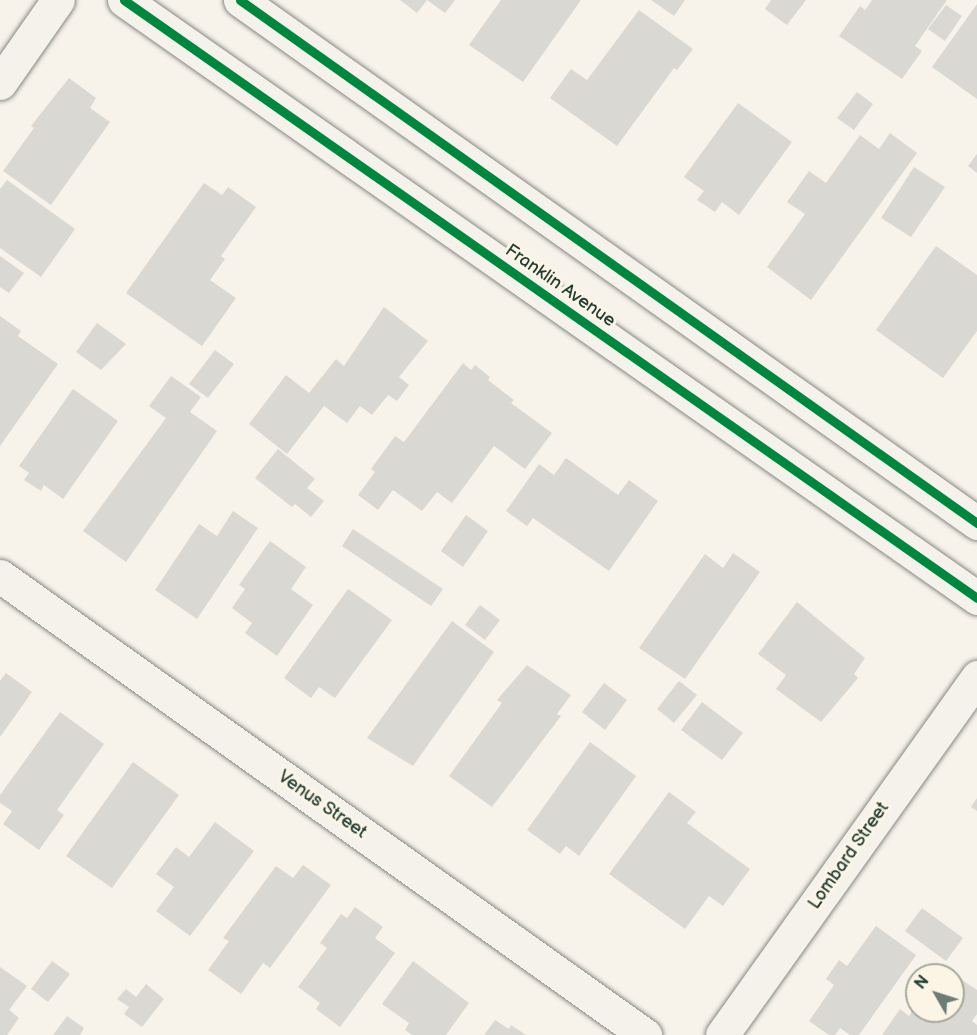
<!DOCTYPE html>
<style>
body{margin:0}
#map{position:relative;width:977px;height:1035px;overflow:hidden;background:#f7f3ea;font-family:"Balsamiq Sans",sans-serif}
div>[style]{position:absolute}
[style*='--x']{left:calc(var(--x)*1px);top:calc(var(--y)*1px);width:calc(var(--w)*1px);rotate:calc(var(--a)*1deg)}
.building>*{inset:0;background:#dad8d2}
.roads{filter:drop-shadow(0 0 2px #868984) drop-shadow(0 0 2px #868984)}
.minor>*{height:33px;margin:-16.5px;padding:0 16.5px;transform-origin:16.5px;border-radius:16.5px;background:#f5f2ec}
.cycleway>*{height:9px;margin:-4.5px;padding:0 4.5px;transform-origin:4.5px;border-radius:4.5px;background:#00873e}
span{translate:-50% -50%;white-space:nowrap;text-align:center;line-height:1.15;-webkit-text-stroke:6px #fcf5e5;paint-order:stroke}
.street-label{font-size:18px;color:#1f3d34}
.north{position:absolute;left:905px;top:963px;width:60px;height:60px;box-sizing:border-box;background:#fcf5e5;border:2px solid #a4ab9e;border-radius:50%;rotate:309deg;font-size:16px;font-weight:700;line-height:24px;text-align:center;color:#1f3d34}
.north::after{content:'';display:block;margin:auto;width:21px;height:27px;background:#6b7d74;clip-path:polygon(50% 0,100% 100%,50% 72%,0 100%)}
</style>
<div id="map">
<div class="building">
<div style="clip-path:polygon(400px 0,455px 0,445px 13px,427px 0,417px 13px)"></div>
<div style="clip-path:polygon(501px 0,581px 0,523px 82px,469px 45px)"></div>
<div style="clip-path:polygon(651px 0,685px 0,674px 16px)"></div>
<div style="clip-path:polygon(771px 0,806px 0,787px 25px,765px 9px)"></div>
<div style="clip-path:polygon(872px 0,947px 0,915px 46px,922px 51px,902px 79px,839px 36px,860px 6px,865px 10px)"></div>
<div style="clip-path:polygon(977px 4px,977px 99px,932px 67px)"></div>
<div style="clip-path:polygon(946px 5px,962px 16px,945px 41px,928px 29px)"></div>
<div style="clip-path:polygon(639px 10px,693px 49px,677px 70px,674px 68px,617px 146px,550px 98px,571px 69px,587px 80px)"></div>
<div style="clip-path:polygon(69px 78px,96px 98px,90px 108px,110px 122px,51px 205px,3px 171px,34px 128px,31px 126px)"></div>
<div style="clip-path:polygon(857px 92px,873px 104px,854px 130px,837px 118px)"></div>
<div style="clip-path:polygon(738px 103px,792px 142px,739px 215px,722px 202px,715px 212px,697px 200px,704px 191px,684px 177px)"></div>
<div style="clip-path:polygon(890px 133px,917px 153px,811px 300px,767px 267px,805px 214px,787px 202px,809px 171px,826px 183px,860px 135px,879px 149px)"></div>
<div style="clip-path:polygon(977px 154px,977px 173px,968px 166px)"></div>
<div style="clip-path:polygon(914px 167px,945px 187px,911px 237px,881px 218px)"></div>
<div style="clip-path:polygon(7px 180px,75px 229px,41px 277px,0 248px,0 189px)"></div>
<div style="clip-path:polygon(204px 183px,222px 195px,228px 187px,256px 207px,221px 256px,225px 259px,210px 280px,236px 298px,202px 346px,126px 293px)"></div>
<div style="clip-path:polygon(936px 246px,977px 275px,977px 331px,943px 378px,876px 330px)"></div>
<div style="clip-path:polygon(0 256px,24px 273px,9px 293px,0 287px)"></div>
<div style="clip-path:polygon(384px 307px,428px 341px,399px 377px,409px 385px,397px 401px,388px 395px,372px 415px,360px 406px,347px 423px,324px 406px,287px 454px,249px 424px,286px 375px,309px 393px,336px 359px,344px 366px)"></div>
<div style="clip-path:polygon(0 316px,21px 331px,18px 336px,58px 364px,0 446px)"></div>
<div style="clip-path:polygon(97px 323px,126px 344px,101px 370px,76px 352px)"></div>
<div style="clip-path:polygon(215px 350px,234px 364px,208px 398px,189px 384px)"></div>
<div style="clip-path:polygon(463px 363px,471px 370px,475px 365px,490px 377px,488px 380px,514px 400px,511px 403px,552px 433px,525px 469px,494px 446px,452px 503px,437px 492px,422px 511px,393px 490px,378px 510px,358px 495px,375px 472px,371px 469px,395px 436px,404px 442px)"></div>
<div style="clip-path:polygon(171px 376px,201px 397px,190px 412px,217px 431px,126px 562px,83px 531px,166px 418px,149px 406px)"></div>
<div style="clip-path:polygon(73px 389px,118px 421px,63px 499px,44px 485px,41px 491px,24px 480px,29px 473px,19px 466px)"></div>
<div style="clip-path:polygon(278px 449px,315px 479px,307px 488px,324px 501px,311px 517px,295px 504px,292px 507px,255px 478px)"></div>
<div style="clip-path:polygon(566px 458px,618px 495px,629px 480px,658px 501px,609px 571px,533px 518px,527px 526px,506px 511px,539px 464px,554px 475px)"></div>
<div style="clip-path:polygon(233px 511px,258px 528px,197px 619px,155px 590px,199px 524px,217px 536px)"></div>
<div style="clip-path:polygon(466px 515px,488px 531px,463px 567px,441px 551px)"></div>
<div style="clip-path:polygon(353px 529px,443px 589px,431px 606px,342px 546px)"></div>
<div style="clip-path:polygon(270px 541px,306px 567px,291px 589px,313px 605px,277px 656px,245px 633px,252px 623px,232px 608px,245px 589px,239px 585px)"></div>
<div style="clip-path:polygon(733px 553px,760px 572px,685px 679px,639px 648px,705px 554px,723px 568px)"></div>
<div style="clip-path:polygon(348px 589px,392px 620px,335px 698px,319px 687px,311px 698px,284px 678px)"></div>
<div style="clip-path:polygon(797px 602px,865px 658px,854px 674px,858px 678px,821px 722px,776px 689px,786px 675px,758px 654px)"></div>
<div style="clip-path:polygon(480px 605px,500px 620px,485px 640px,465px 625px)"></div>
<div style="clip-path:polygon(452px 621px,494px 652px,413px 766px,367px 738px)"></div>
<div style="clip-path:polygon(527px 665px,571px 695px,557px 714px,561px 716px,492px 807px,449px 776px,502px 703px,497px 700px)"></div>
<div style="clip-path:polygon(6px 673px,32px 692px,0 737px,0 681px)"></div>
<div style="clip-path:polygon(679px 681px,697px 695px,674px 723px,657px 709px)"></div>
<div style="clip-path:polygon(604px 683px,627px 700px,605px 730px,582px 712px)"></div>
<div style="clip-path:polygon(702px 702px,743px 733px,722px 760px,681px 730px)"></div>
<div style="clip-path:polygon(60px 712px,104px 744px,57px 810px,64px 815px,39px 850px,3px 824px,12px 811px,0 803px,0 795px)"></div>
<div style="clip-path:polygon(590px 742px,636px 776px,579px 856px,566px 846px,560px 854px,527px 830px)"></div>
<div style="clip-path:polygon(133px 762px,179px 795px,112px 888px,66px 856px)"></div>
<div style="clip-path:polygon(669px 792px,696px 812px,687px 823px,750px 869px,723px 906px,709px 896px,685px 929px,609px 874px)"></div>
<div style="clip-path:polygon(977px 798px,977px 811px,971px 807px)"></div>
<div style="clip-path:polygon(215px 822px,254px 851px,190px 936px,156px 911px,174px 887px,156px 874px,176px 847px,189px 857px)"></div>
<div style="clip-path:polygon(303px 865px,331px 885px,270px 968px,263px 963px,241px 994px,208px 970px,229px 941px,223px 938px,276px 866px,293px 878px)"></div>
<div style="clip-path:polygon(355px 907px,383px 927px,375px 938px,395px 953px,340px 1027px,316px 1009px,320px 1003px,298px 987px,327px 948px,320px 943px,341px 914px,347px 918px)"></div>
<div style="clip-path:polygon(922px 908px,963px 938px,946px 961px,905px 931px)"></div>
<div style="clip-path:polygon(876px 926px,916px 955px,859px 1035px,850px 1035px,840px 1028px,835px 1035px,829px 1035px,809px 1021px,834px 985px,826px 979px,839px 960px,847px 966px)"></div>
<div style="clip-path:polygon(52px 961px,70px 974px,48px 1002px,31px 989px)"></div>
<div style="clip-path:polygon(413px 961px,469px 1003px,446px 1035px,412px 1035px,405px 1030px,409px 1023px,382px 1004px)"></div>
<div style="clip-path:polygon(0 967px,27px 986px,9px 1010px,19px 1018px,7px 1035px,0 1035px)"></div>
<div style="clip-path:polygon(943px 967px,977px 990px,977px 1014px,972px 1021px,977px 1025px,977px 1035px,882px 1035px,900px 1009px,909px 1016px,917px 1005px,917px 1011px,953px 1011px,953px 975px,937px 975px)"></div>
<div style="clip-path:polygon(146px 984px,164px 999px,142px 1027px,124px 1014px,129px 1007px,117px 999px,126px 989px,136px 997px)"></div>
<div style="clip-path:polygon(67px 1016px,84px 1028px,80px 1035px,53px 1035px)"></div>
<div style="clip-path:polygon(495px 1020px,509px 1029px,511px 1025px,526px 1035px,484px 1035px)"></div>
</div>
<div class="roads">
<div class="minor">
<div style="--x:124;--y:0;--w:1042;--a:35.03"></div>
<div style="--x:240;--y:0;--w:904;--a:35.36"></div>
<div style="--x:0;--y:83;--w:101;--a:-55.1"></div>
<div style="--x:0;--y:576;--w:792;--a:35.44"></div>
<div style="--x:722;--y:1035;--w:440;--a:-54.5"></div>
</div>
</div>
<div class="cycleway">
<div style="--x:124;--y:0;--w:1042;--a:35.03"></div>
<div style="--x:240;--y:0;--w:904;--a:35.36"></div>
</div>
<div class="street-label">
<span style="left:560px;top:286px;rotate:35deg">Franklin Avenue</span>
<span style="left:322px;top:805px;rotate:35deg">Venus Street</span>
<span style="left:849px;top:856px;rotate:-55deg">Lombard Street</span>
</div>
<div class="north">N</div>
</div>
